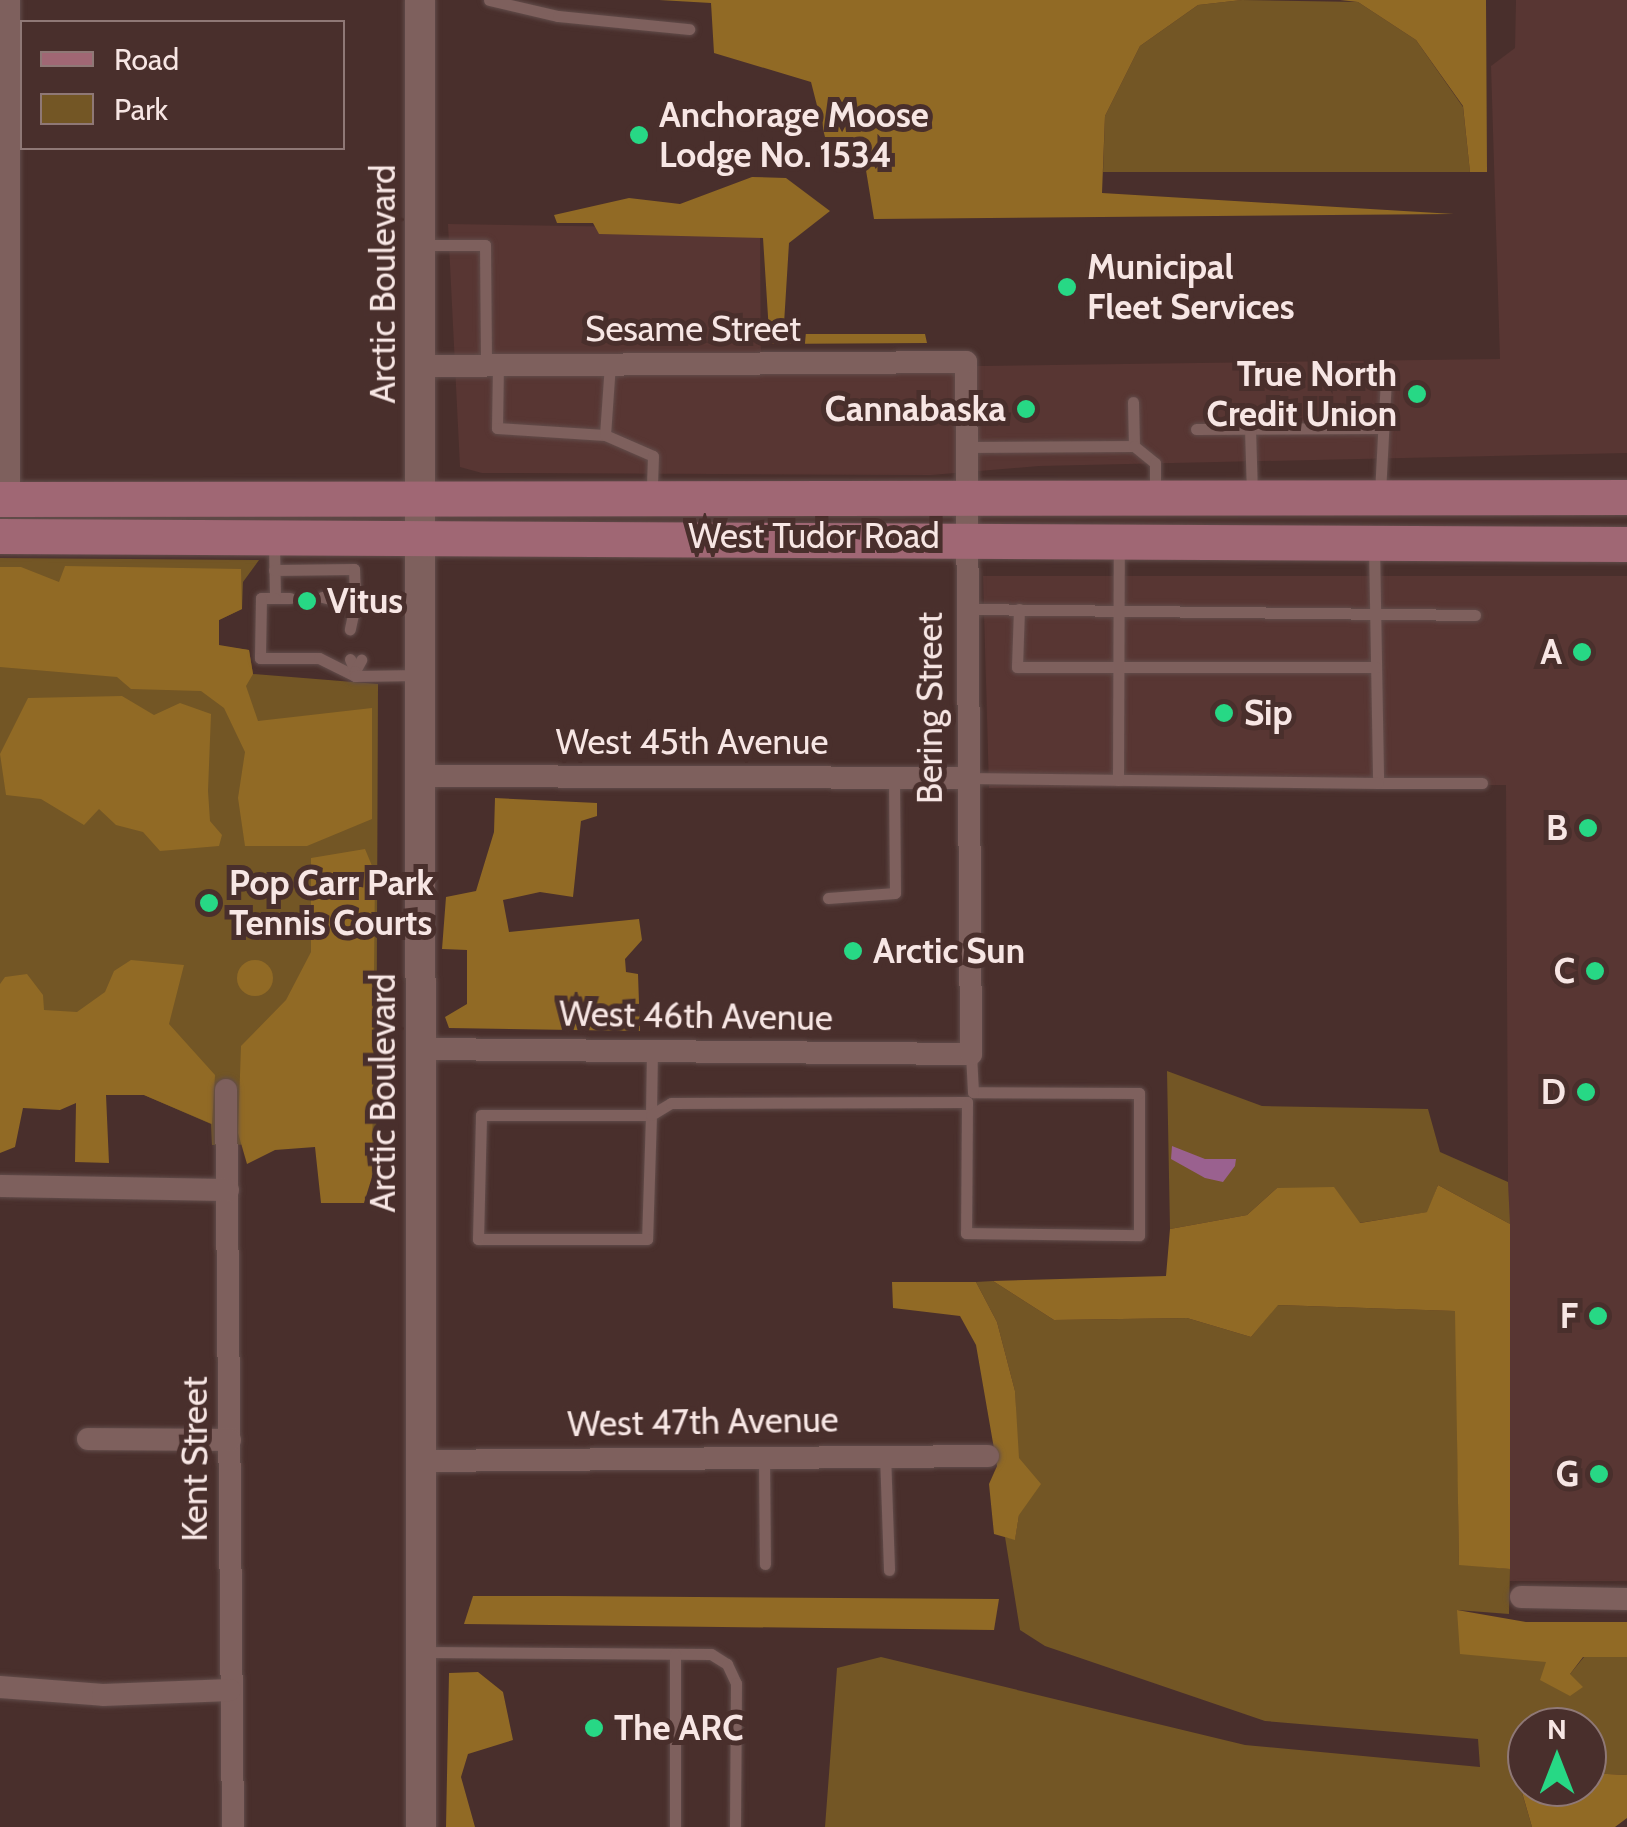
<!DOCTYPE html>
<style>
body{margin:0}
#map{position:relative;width:1627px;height:1827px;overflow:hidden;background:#492f2c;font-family:Cabin,sans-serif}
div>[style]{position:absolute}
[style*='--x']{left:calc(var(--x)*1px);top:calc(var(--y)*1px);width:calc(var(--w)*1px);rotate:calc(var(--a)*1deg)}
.built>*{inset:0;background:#583633}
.green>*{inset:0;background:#735625}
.forest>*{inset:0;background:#916a25}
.round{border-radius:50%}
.water>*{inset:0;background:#9a618f}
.roads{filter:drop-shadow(0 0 2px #624d4b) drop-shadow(0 0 2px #624d4b)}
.lane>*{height:11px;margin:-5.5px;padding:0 5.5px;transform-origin:5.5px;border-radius:5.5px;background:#7e605d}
.street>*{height:22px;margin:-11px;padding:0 11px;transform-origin:11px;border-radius:11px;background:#7e605d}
.secondary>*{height:30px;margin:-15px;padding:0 15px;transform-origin:15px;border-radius:15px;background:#7e605d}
.primary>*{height:35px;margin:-17.5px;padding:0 17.5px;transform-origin:17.5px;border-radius:17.5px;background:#a06774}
.dots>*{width:28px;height:28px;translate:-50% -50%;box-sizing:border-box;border:5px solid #492f2c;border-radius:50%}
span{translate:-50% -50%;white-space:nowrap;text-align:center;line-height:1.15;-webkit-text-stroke:10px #492f2c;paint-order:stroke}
.poi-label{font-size:35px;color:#f7e6e4;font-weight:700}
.left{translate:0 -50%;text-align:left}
.right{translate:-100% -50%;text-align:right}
.street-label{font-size:35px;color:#f7e6e4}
.legend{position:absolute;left:20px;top:20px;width:325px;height:130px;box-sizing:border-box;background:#492f2c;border:2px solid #8f7876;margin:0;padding:12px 18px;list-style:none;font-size:30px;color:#f7e6e4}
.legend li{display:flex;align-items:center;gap:20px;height:50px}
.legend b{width:50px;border:2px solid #8f7876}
.north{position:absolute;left:1507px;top:1707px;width:100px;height:100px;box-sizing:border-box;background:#492f2c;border:2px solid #8f7876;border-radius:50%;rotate:0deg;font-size:28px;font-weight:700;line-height:40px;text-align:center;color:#f7e6e4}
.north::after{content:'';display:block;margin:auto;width:35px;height:45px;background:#27d885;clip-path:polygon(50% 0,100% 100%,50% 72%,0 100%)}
</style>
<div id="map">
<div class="built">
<div style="clip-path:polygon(1516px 0,1627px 0,1627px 453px,1039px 466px,931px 475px,482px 473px,460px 467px,448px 224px,760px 229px,761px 369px,1500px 359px,1491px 66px,1515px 48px)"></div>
<div style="clip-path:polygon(983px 576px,1627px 576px,1627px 1581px,1510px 1581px,1506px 785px,989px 788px)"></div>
</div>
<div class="green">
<div style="clip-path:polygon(1242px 0,1358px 2px,1416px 40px,1463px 107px,1470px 172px,1103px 172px,1105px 116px,1140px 46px,1198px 5px)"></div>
<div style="clip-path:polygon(0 558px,259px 560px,243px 582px,242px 609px,219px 620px,219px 646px,249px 650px,253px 674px,378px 684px,376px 1177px,326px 1178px,319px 1144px,212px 1145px,211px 1124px,144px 1095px,105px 1095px,106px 1128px,81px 1103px,10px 1103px,0 1142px)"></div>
<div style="clip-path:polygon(1167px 1071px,1262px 1106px,1428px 1109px,1440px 1152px,1508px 1182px,1510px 1224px,1438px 1185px,1428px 1212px,1359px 1223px,1277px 1188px,1247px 1215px,1170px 1229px)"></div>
<div style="clip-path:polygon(993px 1281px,1054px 1320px,1187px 1318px,1251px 1337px,1277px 1305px,1456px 1311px,1459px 1564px,1510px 1569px,1509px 1614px,1457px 1610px,1570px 1674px,1584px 1657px,1627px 1657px,1627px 1775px,1587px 1773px,1587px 1727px,1527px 1727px,1527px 1748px,1513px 1762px,1532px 1827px,825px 1827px,837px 1668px,881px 1657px,1245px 1745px,1480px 1767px,1478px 1739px,1265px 1721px,1045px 1646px,1020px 1630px,1005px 1537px,1015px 1539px,1019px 1515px,1015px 1391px,997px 1322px,976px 1282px)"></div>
</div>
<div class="forest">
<div style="clip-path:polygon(659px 0,1242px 0,1198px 5px,1140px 46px,1105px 116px,1102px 193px,1454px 214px,874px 219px,863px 152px,826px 141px,811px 82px,714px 53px,711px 3px)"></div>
<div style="clip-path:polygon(1340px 0,1486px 0,1487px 172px,1470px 172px,1463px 106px,1416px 40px,1358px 2px)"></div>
<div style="clip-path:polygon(752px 177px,786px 178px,830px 211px,789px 243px,784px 324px,798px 334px,925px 334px,927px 343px,764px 344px,769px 332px,763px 238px,599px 234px,593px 223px,557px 223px,554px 215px,629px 198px,680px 204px)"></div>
<div style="clip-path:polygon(65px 566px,241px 569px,242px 609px,219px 620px,219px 645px,249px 650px,253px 674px,246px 686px,258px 721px,372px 708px,372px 819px,307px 846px,245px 846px,238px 798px,245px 752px,224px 708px,201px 691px,131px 689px,117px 677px,0 667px,0 567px,21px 567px,59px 582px)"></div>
<div style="clip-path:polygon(122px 696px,154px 715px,180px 703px,211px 714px,208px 791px,210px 821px,222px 835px,219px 846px,160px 851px,143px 832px,116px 825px,99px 809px,84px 825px,41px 799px,6px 795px,0 754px,28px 698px)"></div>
<div style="clip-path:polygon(495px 798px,597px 803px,597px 816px,581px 821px,573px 897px,540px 892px,503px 900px,509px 932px,639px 919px,642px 940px,625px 959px,626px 972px,638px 974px,640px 1031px,449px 1028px,445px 1017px,467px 1004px,467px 950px,442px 949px,446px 897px,476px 891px,494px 832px)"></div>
<div style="clip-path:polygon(365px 849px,375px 873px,372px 1177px,364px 1203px,321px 1203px,315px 1147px,275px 1150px,247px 1164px,238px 1133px,241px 1046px,286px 1000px,311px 952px,311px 858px)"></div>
<div style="clip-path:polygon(131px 960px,184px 965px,169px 1024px,215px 1075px,212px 1124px,144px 1095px,106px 1095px,109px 1163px,75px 1162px,76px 1103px,60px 1110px,23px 1108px,15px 1147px,0 1153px,0 984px,5px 977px,27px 974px,43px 995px,44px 1010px,77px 1012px,105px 992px,114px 971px)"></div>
<div class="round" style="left:237px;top:960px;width:36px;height:36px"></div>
<div style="clip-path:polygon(1438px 1185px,1510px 1224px,1510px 1569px,1459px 1565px,1455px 1311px,1278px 1305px,1251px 1337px,1187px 1318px,1054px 1320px,993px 1281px,1166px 1276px,1170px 1229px,1247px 1215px,1277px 1188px,1334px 1187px,1360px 1223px,1427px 1212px)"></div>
<div style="clip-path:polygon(892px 1282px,976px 1282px,997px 1322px,1015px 1391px,1019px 1458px,1041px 1484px,1019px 1515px,1015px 1540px,994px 1534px,989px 1484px,997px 1466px,976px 1345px,960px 1316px,893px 1308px)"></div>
<div style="clip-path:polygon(473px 1596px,559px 1596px,999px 1599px,994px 1630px,464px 1624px)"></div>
<div style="clip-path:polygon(1457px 1610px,1526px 1622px,1627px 1622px,1627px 1657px,1583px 1657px,1570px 1674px,1583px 1687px,1570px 1696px,1540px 1680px,1546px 1662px,1460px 1654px)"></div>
<div style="clip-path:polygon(478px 1672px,503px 1692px,513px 1740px,468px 1754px,461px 1777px,475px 1827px,446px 1827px,449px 1673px)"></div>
<div style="clip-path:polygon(1527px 1748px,1527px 1787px,1587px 1787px,1587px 1773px,1627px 1775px,1627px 1818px,1615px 1827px,1532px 1827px,1513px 1761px)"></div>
</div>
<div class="water">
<div style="clip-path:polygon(1172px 1146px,1205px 1159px,1236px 1159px,1235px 1166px,1223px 1182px,1205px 1178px,1171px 1159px)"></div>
</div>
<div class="roads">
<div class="lane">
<div style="--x:489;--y:0;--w:71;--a:13.1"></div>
<div style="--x:558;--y:16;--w:132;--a:5.7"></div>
<div style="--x:424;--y:245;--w:61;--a:0"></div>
<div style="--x:485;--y:245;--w:120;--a:89.5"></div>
<div style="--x:498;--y:365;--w:63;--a:90.9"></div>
<div style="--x:497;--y:428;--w:108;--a:3.7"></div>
<div style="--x:605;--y:435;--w:52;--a:23.6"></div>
<div style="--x:653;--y:456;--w:37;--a:92"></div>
<div style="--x:1133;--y:402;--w:44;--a:88.7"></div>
<div style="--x:1196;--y:429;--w:184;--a:-0.3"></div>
<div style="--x:1250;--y:429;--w:65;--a:88.2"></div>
<div style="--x:605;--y:435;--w:71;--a:-86"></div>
<div style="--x:965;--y:447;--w:169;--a:-0.3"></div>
<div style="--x:1134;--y:446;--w:27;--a:39"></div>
<div style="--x:1155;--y:463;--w:31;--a:90"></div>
<div style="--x:1380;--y:493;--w:115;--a:-87"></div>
<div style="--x:274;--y:544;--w:54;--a:88.9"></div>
<div style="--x:275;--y:598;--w:15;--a:0"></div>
<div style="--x:1374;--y:545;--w:238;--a:89"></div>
<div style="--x:1378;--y:783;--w:104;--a:0"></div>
<div style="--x:274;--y:570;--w:80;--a:-0.7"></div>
<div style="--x:354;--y:569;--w:36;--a:88"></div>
<div style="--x:355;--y:605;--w:61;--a:-0.9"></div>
<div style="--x:322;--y:597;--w:34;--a:14"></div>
<div style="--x:355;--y:605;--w:25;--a:102"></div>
<div style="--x:275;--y:598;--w:14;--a:180"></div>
<div style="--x:261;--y:598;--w:60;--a:91"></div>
<div style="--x:260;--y:658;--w:59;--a:0"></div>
<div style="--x:319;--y:658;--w:40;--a:26.6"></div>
<div style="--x:965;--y:609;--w:510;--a:0.67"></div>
<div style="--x:1019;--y:609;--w:58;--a:92"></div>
<div style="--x:1017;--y:667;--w:359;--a:0"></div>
<div style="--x:350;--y:659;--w:13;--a:67"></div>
<div style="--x:355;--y:671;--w:13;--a:-61"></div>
<div style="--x:355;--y:671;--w:5;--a:90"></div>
<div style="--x:355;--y:676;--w:65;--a:-0.9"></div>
<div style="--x:967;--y:778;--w:411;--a:0.7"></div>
<div style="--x:1118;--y:780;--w:232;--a:-89.8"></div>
<div style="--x:828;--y:898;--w:67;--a:-4.3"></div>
<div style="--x:895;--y:893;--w:115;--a:-90.5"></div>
<div style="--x:652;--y:1050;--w:65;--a:90.9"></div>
<div style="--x:651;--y:1115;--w:124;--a:91.8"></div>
<div style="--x:647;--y:1239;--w:169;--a:180"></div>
<div style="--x:478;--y:1239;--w:124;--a:-88.6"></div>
<div style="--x:481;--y:1115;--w:170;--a:0"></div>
<div style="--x:651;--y:1115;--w:23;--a:-31"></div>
<div style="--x:671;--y:1103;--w:296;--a:-0.2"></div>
<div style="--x:967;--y:1102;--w:131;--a:90.4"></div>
<div style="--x:966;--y:1233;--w:173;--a:0.7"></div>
<div style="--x:1139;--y:1235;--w:142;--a:-90"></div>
<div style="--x:1139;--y:1093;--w:166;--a:-179.7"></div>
<div style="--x:973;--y:1092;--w:38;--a:-93"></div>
<div style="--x:885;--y:1454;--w:116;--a:88"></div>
<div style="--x:764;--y:1456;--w:108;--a:89.5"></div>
<div style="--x:424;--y:1652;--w:287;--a:0.4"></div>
<div style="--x:711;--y:1654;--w:19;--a:32"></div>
<div style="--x:727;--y:1664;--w:21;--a:65"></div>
<div style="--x:736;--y:1683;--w:144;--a:90.4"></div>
<div style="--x:675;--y:1827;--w:173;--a:-90"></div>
</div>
<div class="street">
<div style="--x:9;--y:499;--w:499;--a:-90"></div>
<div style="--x:420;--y:776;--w:545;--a:0.21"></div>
<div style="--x:420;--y:1049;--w:551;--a:0.52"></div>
<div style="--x:971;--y:1054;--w:692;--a:-90.41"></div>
<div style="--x:966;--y:362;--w:545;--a:179.58"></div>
<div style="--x:226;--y:1090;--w:737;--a:89.46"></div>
<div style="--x:0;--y:1186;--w:228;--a:1"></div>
<div style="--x:88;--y:1439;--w:142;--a:0.4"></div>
<div style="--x:419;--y:1461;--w:569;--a:-0.5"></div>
<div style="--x:1521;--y:1597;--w:106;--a:1.1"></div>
<div style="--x:0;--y:1687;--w:103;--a:4.4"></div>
<div style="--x:103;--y:1695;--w:127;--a:-2.3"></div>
</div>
<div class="secondary">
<div style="--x:420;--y:0;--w:1827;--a:89.97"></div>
</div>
<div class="primary">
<div style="--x:0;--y:499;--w:1627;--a:-0.07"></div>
<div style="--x:0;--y:536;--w:1627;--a:0.28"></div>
</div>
</div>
<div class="dots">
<div style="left:639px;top:135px;background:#27d885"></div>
<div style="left:1067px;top:287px;background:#27d885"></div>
<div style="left:1417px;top:394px;background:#27d885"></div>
<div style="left:1026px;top:409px;background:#27d885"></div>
<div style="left:307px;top:601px;background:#27d885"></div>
<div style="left:1582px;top:652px;background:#27d885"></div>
<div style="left:1224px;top:713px;background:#27d885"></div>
<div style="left:1588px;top:828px;background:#27d885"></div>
<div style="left:209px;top:903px;background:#27d885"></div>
<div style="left:853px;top:951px;background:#27d885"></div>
<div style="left:1595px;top:971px;background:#27d885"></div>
<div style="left:1586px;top:1092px;background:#27d885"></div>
<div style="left:1598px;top:1316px;background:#27d885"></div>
<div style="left:1599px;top:1474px;background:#27d885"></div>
<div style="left:594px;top:1728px;background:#27d885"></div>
</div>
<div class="poi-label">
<span class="left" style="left:659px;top:135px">Anchorage Moose<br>Lodge No. 1534</span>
<span class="left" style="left:1087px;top:287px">Municipal<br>Fleet Services</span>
<span class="right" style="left:1397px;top:394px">True North<br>Credit Union</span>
<span class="right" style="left:1006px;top:409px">Cannabaska</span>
<span class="left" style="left:327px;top:601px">Vitus</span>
<span class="right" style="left:1562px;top:652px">A</span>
<span class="left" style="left:1244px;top:713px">Sip</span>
<span class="right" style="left:1568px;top:828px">B</span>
<span class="left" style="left:229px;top:903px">Pop Carr Park<br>Tennis Courts</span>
<span class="left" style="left:873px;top:951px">Arctic Sun</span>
<span class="right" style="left:1575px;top:971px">C</span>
<span class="right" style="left:1566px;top:1092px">D</span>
<span class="right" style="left:1578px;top:1316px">F</span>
<span class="right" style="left:1579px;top:1474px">G</span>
<span class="left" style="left:614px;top:1728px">The ARC</span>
</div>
<div class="street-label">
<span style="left:383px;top:284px;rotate:-90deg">Arctic Boulevard</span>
<span style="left:693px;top:329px">Sesame Street</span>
<span style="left:814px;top:536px">West Tudor Road</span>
<span style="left:930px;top:708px;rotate:-90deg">Bering Street</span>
<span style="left:692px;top:742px">West 45th Avenue</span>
<span style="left:696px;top:1016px;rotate:1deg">West 46th Avenue</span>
<span style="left:383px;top:1093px;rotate:-90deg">Arctic Boulevard</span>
<span style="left:703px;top:1422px;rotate:-1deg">West 47th Avenue</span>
<span style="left:195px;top:1459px;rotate:-90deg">Kent Street</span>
</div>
<ul class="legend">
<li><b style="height:12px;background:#a06774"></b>Road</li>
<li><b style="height:28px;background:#735625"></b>Park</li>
</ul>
<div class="north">N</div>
</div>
